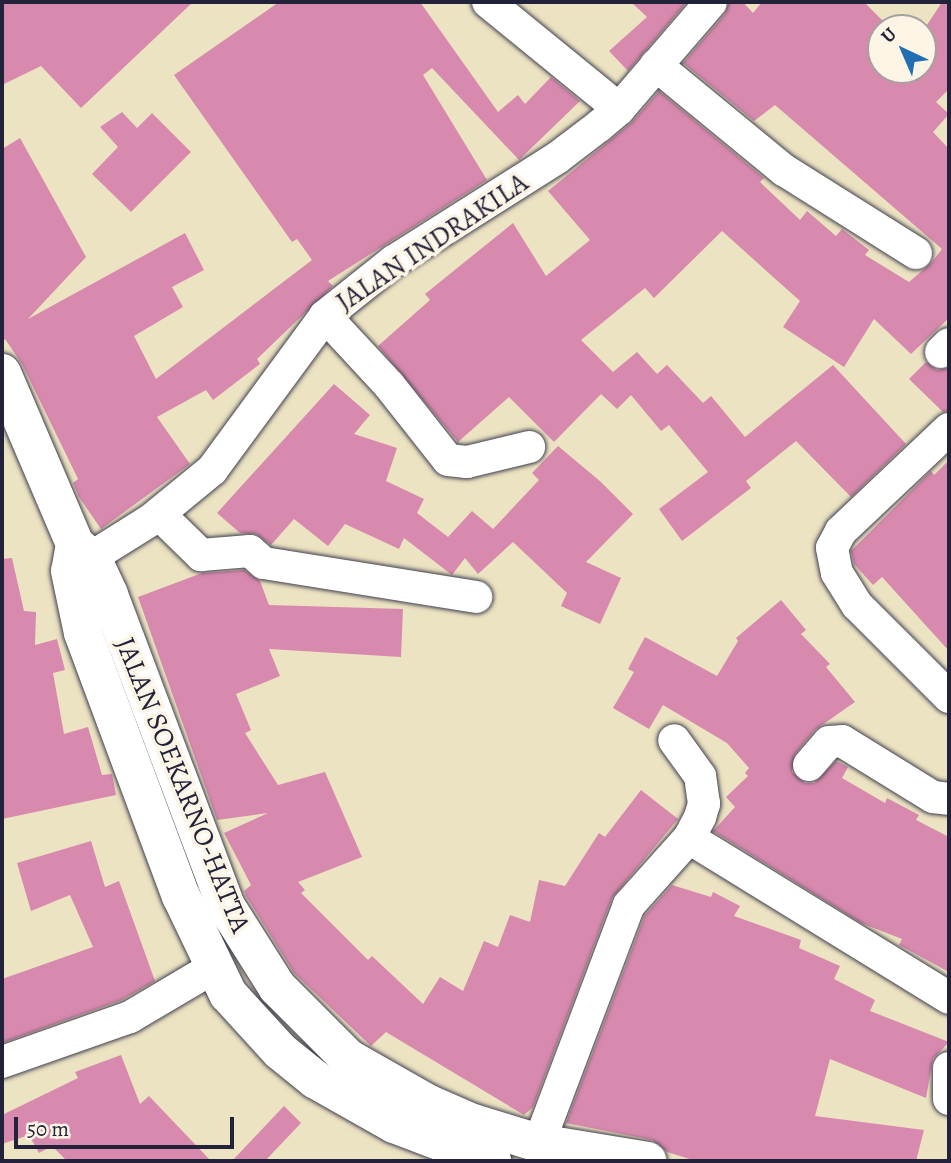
<!DOCTYPE html>
<style>
body{margin:0}
#map{position:relative;width:951px;height:1163px;overflow:hidden;background:#ece3c2;font-family:Alegreya,serif}
div>[style]{position:absolute}
[style*='--x']{left:calc(var(--x)*1px);top:calc(var(--y)*1px);width:calc(var(--w)*1px);rotate:calc(var(--a)*1deg)}
.building>*{inset:0;background:#d88aae}
.roads{filter:drop-shadow(0 0 2px #403f4f) drop-shadow(0 0 2px #403f4f)}
.minor>*{height:32px;margin:-16px;padding:0 16px;transform-origin:16px;border-radius:16px;background:#fff}
.highway>*{height:38px;margin:-19px;padding:0 19px;transform-origin:19px;border-radius:19px;background:#fff}
span{translate:-50% -50%;white-space:nowrap;text-align:center;line-height:1.15;-webkit-text-stroke:7px #fcf5e5;paint-order:stroke}
.street-label{font-size:28px;color:#22223b}
.frame{position:absolute;inset:0;border:4px solid #22223b;pointer-events:none}
.north{position:absolute;left:867px;top:14px;width:70px;height:70px;box-sizing:border-box;background:#fcf5e5;border:2px solid #a5a1a1;border-radius:50%;rotate:316deg;font-size:19px;font-weight:700;line-height:28px;text-align:center;color:#22223b}
.north::after{content:'';display:block;margin:auto;width:24px;height:32px;background:#1f6fb2;clip-path:polygon(50% 0,100% 100%,50% 72%,0 100%)}
.scale{position:absolute;left:14px;top:1117px;width:220px;height:32px;box-sizing:border-box;border:4px solid #22223b;border-top:0;padding-left:9px;font-size:21px;line-height:24px;white-space:nowrap;color:#22223b;-webkit-text-stroke:5px #fcf5e5;paint-order:stroke}
</style>
<div id="map">
<div class="building">
<div style="clip-path:polygon(2px 2px,193px 2px,81px 108px,41px 66px,2px 85px)"></div>
<div style="clip-path:polygon(279px 2px,420px 2px,498px 112px,518px 95px,525px 104px,551px 77px,580px 101px,519px 160px,432px 68px,423px 75px,487px 180px,328px 281px,333px 286px,257px 359px,260px 364px,213px 400px,206px 390px,157px 417px,190px 464px,101px 529px,79px 497px,73px 483px,78px 479px,22px 364px,5px 339px,2px 342px,2px 149px,20px 138px,86px 257px,28px 319px,185px 233px,204px 270px,172px 287px,183px 307px,134px 336px,156px 379px,312px 260px,297px 239px,292px 242px,174px 75px)"></div>
<div style="clip-path:polygon(631px 2px,687px 2px,628px 71px,609px 51px,647px 17px)"></div>
<div style="clip-path:polygon(729px 2px,743px 2px,753px 13px,762px 2px,864px 2px,890px 28px,881px 28px,881px 70px,923px 70px,923px 31px,942px 2px,949px 2px,949px 89px,936px 102px,949px 114px,933px 132px,949px 149px,949px 318px,911px 354px,874px 319px,844px 367px,783px 327px,800px 301px,722px 231px,654px 298px,645px 288px,581px 340px,613px 372px,637px 352px,657px 374px,667px 365px,703px 403px,711px 396px,745px 437px,833px 365px,906px 444px,851px 497px,796px 441px,746px 481px,751px 488px,682px 541px,659px 509px,708px 472px,669px 425px,661px 431px,631px 395px,617px 409px,601px 394px,554px 442px,509px 397px,458px 442px,378px 346px,430px 300px,425px 294px,513px 223px,546px 276px,590px 240px,548px 191px,631px 123px,659px 91px,764px 178px,760px 182px,800px 220px,807px 211px,836px 236px,842px 229px,869px 250px,865px 255px,909px 282px,931px 263px,942px 249px,775px 105px,754px 121px,683px 63px,725px 14px)"></div>
<div style="clip-path:polygon(122px 112px,137px 128px,152px 113px,191px 152px,131px 212px,92px 174px,118px 147px,100px 127px)"></div>
<div style="clip-path:polygon(926px 362px,937px 370px,949px 368px,949px 411px,943px 412px,909px 379px)"></div>
<div style="clip-path:polygon(334px 384px,370px 415px,354px 434px,397px 448px,386px 481px,424px 499px,417px 513px,448px 537px,472px 511px,493px 529px,539px 480px,532px 473px,558px 446px,601px 482px,633px 514px,586px 562px,621px 578px,600px 624px,561px 606px,567px 593px,513px 542px,478px 574px,465px 558px,452px 575px,404px 538px,399px 549px,345px 524px,328px 546px,294px 519px,271px 545px,256px 534px,240px 533px,217px 513px)"></div>
<div style="clip-path:polygon(949px 460px,949px 651px,882px 577px,873px 585px,854px 564px,851px 551px,931px 471px,934px 475px)"></div>
<div style="clip-path:polygon(12px 558px,24px 611px,36px 612px,35px 645px,57px 639px,65px 670px,53px 673px,64px 734px,88px 727px,102px 775px,112px 774px,116px 795px,2px 819px,2px 559px)"></div>
<div style="clip-path:polygon(244px 570px,260px 581px,269px 605px,403px 609px,401px 657px,269px 649px,280px 676px,236px 694px,251px 730px,245px 733px,278px 785px,325px 772px,362px 857px,298px 882px,305px 890px,301px 893px,368px 960px,372px 956px,423px 1004px,440px 977px,463px 991px,484px 941px,498px 947px,510px 915px,530px 922px,539px 880px,565px 886px,599px 833px,605px 837px,641px 790px,678px 819px,612px 898px,533px 1107px,524px 1115px,386px 1032px,371px 1046px,294px 973px,246px 896px,244px 891px,251px 885px,224px 833px,268px 813px,217px 820px,138px 597px,202px 573px)"></div>
<div style="clip-path:polygon(781px 600px,806px 630px,801px 634px,830px 664px,826px 667px,855px 702px,815px 730px,795px 754px,792px 772px,805px 783px,814px 783px,836px 761px,848px 767px,842px 778px,885px 803px,887px 798px,919px 815px,916px 820px,949px 837px,949px 972px,899px 945px,902px 939px,861px 923px,713px 831px,735px 807px,726px 797px,748px 776px,745px 773px,749px 768px,727px 743px,663px 705px,649px 729px,613px 708px,634px 672px,628px 669px,645px 637px,717px 676px,738px 641px,736px 638px)"></div>
<div style="clip-path:polygon(91px 841px,105px 887px,119px 881px,155px 981px,122px 1000px,2px 1043px,2px 979px,93px 947px,70px 895px,31px 911px,17px 863px)"></div>
<div style="clip-path:polygon(672px 885px,711px 897px,713px 892px,740px 906px,734px 916px,801px 940px,799px 948px,840px 966px,834px 979px,875px 1000px,870px 1011px,949px 1042px,933px 1059px,926px 1098px,830px 1059px,815px 1116px,924px 1130px,916px 1161px,696px 1161px,667px 1152px,652px 1140px,566px 1123px,645px 915px)"></div>
<div style="clip-path:polygon(121px 1055px,140px 1104px,149px 1096px,211px 1161px,67px 1161px,52px 1146px,39px 1153px,29px 1135px,2px 1144px,2px 1115px,78px 1078px,75px 1072px)"></div>
<div style="clip-path:polygon(284px 1106px,301px 1123px,265px 1161px,232px 1161px)"></div>
</div>
<div class="roads">
<div class="minor">
<div style="--x:488;--y:2;--w:169;--a:39.2"></div>
<div style="--x:656;--y:65;--w:166;--a:39.4"></div>
<div style="--x:784;--y:170;--w:156;--a:32.2"></div>
<div style="--x:325;--y:316;--w:94;--a:47.2"></div>
<div style="--x:389;--y:385;--w:95;--a:51.8"></div>
<div style="--x:448;--y:460;--w:19;--a:6"></div>
<div style="--x:467;--y:462;--w:64;--a:-13.6"></div>
<div style="--x:941;--y:352;--w:11;--a:-45"></div>
<div style="--x:949;--y:429;--w:149;--a:136.6"></div>
<div style="--x:841;--y:531;--w:19;--a:118"></div>
<div style="--x:832;--y:548;--w:25;--a:79"></div>
<div style="--x:837;--y:573;--w:38;--a:58"></div>
<div style="--x:857;--y:605;--w:130;--a:45"></div>
<div style="--x:159;--y:514;--w:59;--a:44.3"></div>
<div style="--x:201;--y:555;--w:49;--a:-4.7"></div>
<div style="--x:250;--y:551;--w:18;--a:41"></div>
<div style="--x:264;--y:563;--w:215;--a:9.1"></div>
<div style="--x:71;--y:570;--w:94;--a:-32"></div>
<div style="--x:151;--y:520;--w:79;--a:-39.3"></div>
<div style="--x:212;--y:470;--w:191;--a:-53.7"></div>
<div style="--x:325;--y:316;--w:88;--a:-38.6"></div>
<div style="--x:394;--y:261;--w:193;--a:-32.3"></div>
<div style="--x:557;--y:158;--w:53;--a:-37.3"></div>
<div style="--x:599;--y:126;--w:26;--a:-40"></div>
<div style="--x:619;--y:109;--w:141;--a:-49.3"></div>
<div style="--x:809;--y:765;--w:30;--a:-49"></div>
<div style="--x:829;--y:742;--w:13;--a:-4"></div>
<div style="--x:842;--y:741;--w:107;--a:31.6"></div>
<div style="--x:933;--y:797;--w:16;--a:7"></div>
<div style="--x:689;--y:838;--w:305;--a:31.6"></div>
<div style="--x:2;--y:1062;--w:136;--a:-19.4"></div>
<div style="--x:130;--y:1017;--w:96;--a:-30.6"></div>
<div style="--x:949;--y:1068;--w:31;--a:90"></div>
<div style="--x:539;--y:1143;--w:254;--a:-69.3"></div>
<div style="--x:629;--y:905;--w:90;--a:-48.2"></div>
<div style="--x:689;--y:838;--w:24;--a:-62"></div>
<div style="--x:700;--y:817;--w:14;--a:-73"></div>
<div style="--x:704;--y:804;--w:28;--a:-98"></div>
<div style="--x:700;--y:776;--w:44;--a:-125.8"></div>
</div>
<div class="highway">
<div style="--x:2;--y:373;--w:186;--a:66.9"></div>
<div style="--x:75;--y:544;--w:24;--a:42"></div>
<div style="--x:93;--y:560;--w:38;--a:65"></div>
<div style="--x:109;--y:595;--w:332;--a:69.4"></div>
<div style="--x:226;--y:906;--w:96;--a:57.8"></div>
<div style="--x:277;--y:987;--w:100;--a:45"></div>
<div style="--x:348;--y:1058;--w:93;--a:29.6"></div>
<div style="--x:429;--y:1104;--w:48;--a:23.4"></div>
<div style="--x:473;--y:1123;--w:69;--a:16.9"></div>
<div style="--x:539;--y:1143;--w:110;--a:9.4"></div>
<div style="--x:75;--y:544;--w:27;--a:100"></div>
<div style="--x:70;--y:571;--w:63;--a:78.2"></div>
<div style="--x:83;--y:633;--w:281;--a:69.6"></div>
<div style="--x:181;--y:896;--w:109;--a:64.4"></div>
<div style="--x:228;--y:994;--w:77;--a:47.6"></div>
<div style="--x:280;--y:1051;--w:46;--a:38.9"></div>
<div style="--x:316;--y:1080;--w:90;--a:29.4"></div>
<div style="--x:394;--y:1124;--w:105;--a:20.7"></div>
</div>
</div>
<div class="street-label">
<span style="left:432px;top:242px;rotate:-34deg">JALAN INDRAKILA</span>
<span style="left:183px;top:785px;rotate:68deg">JALAN SOEKARNO-HATTA</span>
</div>
<div class="frame"></div>
<div class="north">U</div>
<div class="scale">50 m</div>
</div>
